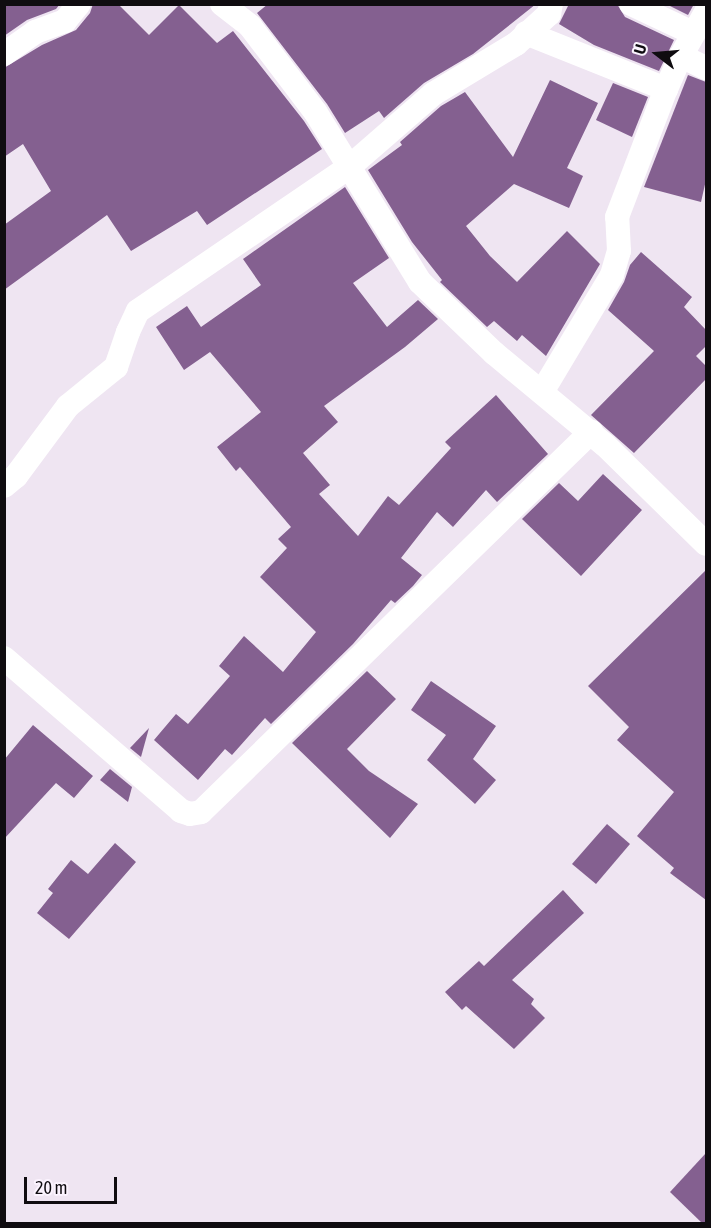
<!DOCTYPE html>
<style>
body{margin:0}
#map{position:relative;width:711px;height:1228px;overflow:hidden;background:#efe5f2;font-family:"Asap Condensed",sans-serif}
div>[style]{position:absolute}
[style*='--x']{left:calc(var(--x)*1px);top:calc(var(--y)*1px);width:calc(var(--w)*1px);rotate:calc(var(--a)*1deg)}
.building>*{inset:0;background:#846090}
.minor>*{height:24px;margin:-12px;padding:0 12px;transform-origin:12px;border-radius:12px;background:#fff}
span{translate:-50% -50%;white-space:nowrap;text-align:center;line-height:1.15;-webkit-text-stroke:4.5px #fbf3fe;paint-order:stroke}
.frame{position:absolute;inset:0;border:6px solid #0f0c10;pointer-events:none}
.north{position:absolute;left:627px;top:24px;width:60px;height:60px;-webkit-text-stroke:4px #fbf3fe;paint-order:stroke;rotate:286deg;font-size:16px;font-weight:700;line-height:24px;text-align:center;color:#0f0c10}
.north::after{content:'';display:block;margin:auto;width:21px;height:27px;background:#0f0c10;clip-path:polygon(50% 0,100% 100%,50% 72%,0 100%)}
.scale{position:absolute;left:24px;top:1177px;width:93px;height:27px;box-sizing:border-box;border:3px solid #0f0c10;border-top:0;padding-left:8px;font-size:18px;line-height:21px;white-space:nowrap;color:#0f0c10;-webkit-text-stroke:4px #fbf3fe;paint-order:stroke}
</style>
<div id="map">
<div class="building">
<div style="clip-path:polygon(4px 4px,60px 4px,56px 9px,27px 20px,4px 36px)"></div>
<div style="clip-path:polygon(93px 4px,118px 4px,149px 35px,179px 5px,217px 43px,233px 31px,304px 121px,322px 149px,207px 225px,197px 211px,131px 251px,107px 215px,4px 290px,4px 225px,51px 191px,23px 144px,4px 157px,4px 68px,42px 45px,76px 30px,90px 13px)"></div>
<div style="clip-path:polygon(268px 4px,536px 4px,473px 54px,424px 83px,384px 118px,379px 111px,345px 133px,327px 104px,257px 13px)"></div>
<div style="clip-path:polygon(569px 4px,617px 4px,625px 17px,674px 40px,659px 71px,594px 45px,559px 24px)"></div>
<div style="clip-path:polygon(666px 4px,694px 4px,688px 15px)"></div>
<div style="clip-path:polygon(688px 75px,706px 82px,706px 180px,701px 202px,644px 187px)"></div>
<div style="clip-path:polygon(550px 80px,598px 103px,567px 168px,583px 176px,569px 208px,514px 184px,466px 226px,490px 256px,517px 282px,567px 231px,600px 264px,546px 356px,522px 335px,517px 341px,494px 321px,487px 327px,440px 282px,442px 280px,412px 242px,368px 170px,402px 145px,400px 142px,441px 106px,465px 92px,513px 157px)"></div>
<div style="clip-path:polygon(613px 83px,648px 97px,632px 137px,596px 120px)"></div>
<div style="clip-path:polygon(345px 187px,389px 258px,353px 283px,387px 327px,418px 300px,438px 319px,405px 347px,324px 406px,338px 422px,303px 453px,330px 485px,319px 494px,358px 536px,388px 496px,399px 505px,451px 448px,445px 442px,496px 395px,548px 454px,497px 502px,486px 490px,453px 527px,437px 512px,401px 558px,422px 575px,413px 586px,395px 603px,391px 600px,353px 644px,271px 724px,265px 718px,232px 755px,225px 749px,198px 780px,154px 740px,176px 714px,188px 724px,230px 676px,219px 666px,244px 636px,283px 672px,316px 632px,260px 577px,287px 548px,278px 539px,291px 527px,240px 467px,236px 471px,217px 447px,261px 412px,210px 352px,184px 370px,156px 327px,187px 306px,201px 327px,261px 285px,243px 259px)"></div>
<div style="clip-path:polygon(641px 252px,692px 297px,684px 307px,706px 330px,706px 346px,696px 356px,706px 366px,706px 379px,634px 453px,591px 415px,654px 351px,608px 310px,624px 282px,630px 265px)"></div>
<div style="clip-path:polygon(603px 474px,642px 510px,581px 576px,522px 519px,559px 483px,578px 501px)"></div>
<div style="clip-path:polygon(706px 570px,706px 900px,670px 873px,674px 868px,637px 836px,674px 792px,617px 740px,629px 727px,588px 686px)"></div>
<div style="clip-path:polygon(367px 671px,396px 699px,347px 749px,369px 771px,418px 804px,390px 838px,292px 743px)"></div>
<div style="clip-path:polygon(431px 681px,496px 726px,473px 759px,496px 780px,475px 804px,427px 760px,446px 735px,411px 710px)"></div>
<div style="clip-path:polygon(33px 725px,93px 776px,74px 798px,56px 783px,4px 839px,4px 760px)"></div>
<div style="clip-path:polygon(149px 728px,141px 757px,130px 748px)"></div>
<div style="clip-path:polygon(110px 769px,132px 787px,128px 802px,100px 780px)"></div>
<div style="clip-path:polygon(607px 824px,630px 844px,596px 884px,572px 864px)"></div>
<div style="clip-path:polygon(115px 843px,136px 862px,69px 939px,37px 913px,53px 893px,48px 889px,71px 860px,88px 874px)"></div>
<div style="clip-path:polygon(563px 890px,584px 913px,512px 980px,534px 999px,531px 1004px,545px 1018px,514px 1049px,466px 1006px,462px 1010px,445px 992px,479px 961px,484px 966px)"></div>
<div style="clip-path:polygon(706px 1153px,706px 1224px,703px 1224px,670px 1192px)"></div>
</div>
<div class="minor">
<div style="--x:222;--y:4;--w:36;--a:38"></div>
<div style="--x:250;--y:26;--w:109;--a:52.8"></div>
<div style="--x:316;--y:113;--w:198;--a:58.4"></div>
<div style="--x:420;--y:282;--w:103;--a:43.8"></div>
<div style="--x:494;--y:353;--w:144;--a:39.7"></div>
<div style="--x:605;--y:445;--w:141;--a:44.4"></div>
<div style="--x:631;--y:4;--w:68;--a:25.1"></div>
<div style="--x:526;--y:33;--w:151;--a:21.8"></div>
<div style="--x:4;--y:54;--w:38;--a:-35"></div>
<div style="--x:35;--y:32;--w:32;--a:-20"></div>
<div style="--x:65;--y:21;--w:22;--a:-51"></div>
<div style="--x:681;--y:56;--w:28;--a:26"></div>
<div style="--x:542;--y:392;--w:136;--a:-59.1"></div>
<div style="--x:612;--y:275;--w:25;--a:-74"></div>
<div style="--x:619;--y:251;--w:34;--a:-93"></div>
<div style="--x:617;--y:217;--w:137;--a:-69.1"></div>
<div style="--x:666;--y:89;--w:36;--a:-66"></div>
<div style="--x:681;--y:56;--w:51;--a:-60.4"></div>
<div style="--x:4;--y:486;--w:16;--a:-40"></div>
<div style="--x:16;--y:476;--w:87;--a:-53.4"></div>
<div style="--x:68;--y:406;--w:62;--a:-39.1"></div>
<div style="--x:116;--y:367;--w:37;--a:-71"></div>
<div style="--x:128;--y:332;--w:23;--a:-65"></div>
<div style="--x:138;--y:311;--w:254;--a:-34.3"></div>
<div style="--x:348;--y:168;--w:113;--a:-41"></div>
<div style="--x:433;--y:94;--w:97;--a:-31.1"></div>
<div style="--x:516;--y:44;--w:45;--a:-42.3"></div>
<div style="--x:549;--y:14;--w:10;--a:-79"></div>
<div style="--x:4;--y:658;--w:234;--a:40.8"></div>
<div style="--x:181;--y:811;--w:9;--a:18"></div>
<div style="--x:190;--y:814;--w:11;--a:-10"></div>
<div style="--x:201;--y:812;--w:545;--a:-44.26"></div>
</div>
<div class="frame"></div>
<div class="north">U</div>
<div class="scale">20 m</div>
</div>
